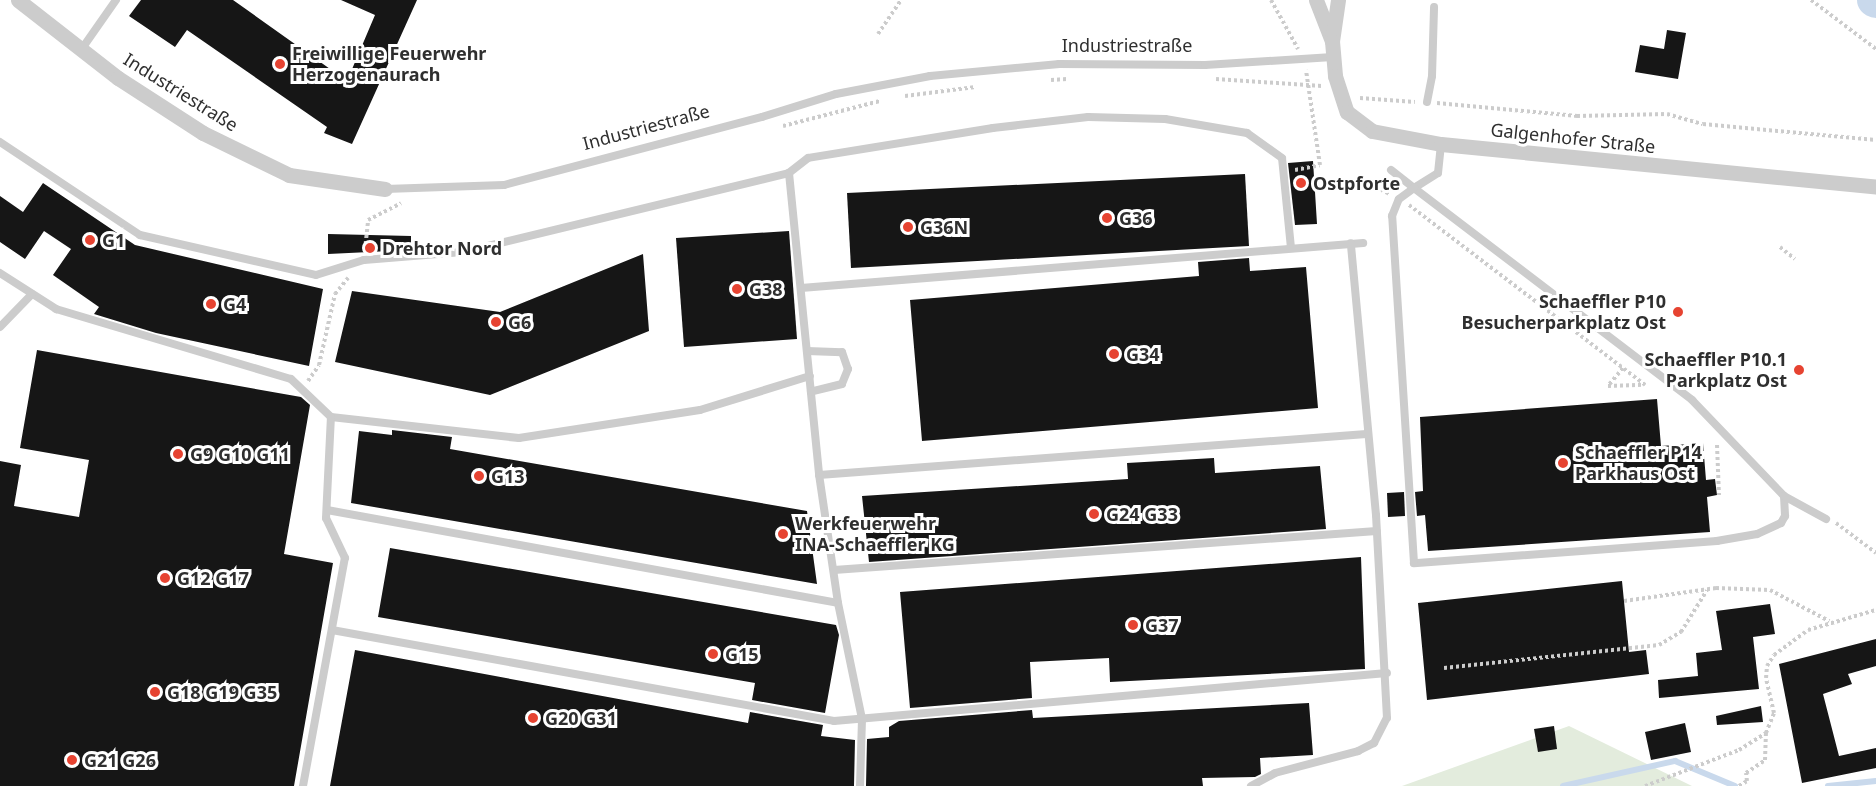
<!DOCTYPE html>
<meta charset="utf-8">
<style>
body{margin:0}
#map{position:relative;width:1876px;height:786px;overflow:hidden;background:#fff;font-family:"Noto Sans",sans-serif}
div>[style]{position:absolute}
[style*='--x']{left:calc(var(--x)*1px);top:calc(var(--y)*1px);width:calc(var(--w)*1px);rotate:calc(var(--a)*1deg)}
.green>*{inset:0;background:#e3ecdd}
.stream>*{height:6px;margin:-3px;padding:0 3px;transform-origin:3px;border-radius:3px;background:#c9d9ec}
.river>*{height:34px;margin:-17px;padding:0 17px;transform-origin:17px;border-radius:17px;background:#c9d9ec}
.building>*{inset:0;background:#161616}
.path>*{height:4px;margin-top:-2px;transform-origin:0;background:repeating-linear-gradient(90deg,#ccc 0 3px,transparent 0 6px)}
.service>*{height:8px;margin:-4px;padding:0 4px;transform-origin:4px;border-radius:4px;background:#ccc}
.minor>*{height:15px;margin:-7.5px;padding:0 7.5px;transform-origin:7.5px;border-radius:7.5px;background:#ccc}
.dots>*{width:16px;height:16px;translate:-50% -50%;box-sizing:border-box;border:3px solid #fff;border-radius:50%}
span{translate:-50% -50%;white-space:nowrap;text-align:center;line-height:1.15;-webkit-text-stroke:6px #fff;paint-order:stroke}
.street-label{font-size:18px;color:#2f2f2f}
.poi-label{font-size:18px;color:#2f2f2f;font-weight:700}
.left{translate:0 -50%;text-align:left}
.right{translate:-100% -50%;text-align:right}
</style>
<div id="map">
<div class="green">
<div style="clip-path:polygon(1569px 726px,1692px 786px,1402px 786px)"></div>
</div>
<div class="stream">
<div style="--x:1563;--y:786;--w:115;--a:-12.6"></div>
<div style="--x:1675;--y:761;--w:65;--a:22.6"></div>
<div style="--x:1828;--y:786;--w:48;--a:-5.9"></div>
</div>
<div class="river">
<div style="--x:1874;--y:0;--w:2;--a:27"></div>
</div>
<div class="building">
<div style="clip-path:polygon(141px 0,233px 0,347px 81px,375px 15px,341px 0,417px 0,352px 144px,324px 133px,327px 127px,187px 30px,175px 47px,129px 16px)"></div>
<div style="clip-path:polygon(1667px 30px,1686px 33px,1678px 79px,1635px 72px,1640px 45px,1664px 49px)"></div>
<div style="clip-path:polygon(1313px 161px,1317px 224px,1295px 225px,1288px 163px)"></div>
<div style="clip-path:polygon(1245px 174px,1249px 246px,851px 268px,847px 193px)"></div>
<div style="clip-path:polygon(43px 183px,135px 245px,323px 289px,309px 366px,156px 333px,94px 314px,99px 307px,53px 275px,71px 249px,44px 231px,25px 259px,0 242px,0 196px,23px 212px)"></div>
<div style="clip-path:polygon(789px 231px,797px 339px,684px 347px,676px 238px)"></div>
<div style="clip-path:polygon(328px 234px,411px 236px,411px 250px,328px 254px)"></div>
<div style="clip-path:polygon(643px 254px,649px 331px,490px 395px,335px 362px,352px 291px,500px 312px)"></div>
<div style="clip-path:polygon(1249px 258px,1250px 271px,1306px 267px,1318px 408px,922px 441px,910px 300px,1199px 276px,1198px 262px)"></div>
<div style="clip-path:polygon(37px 350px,301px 397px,310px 405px,284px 554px,333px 563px,294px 786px,0 786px,0 461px,21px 465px,14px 506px,79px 517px,89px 460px,20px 448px)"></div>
<div style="clip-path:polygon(1657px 399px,1661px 446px,1703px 443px,1706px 480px,1715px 479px,1717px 495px,1707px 497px,1710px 532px,1428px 551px,1425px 515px,1417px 516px,1415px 492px,1423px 491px,1420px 417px)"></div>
<div style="clip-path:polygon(392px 430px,452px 437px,450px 449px,807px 511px,817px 584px,351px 503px,359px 431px,392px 435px)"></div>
<div style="clip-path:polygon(1214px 458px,1215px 473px,1320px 466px,1326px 529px,869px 562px,862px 496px,1128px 479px,1127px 463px)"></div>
<div style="clip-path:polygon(1404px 492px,1405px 516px,1388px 517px,1387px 493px)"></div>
<div style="clip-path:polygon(390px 548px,836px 625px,839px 635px,825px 713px,752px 700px,755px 683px,378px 617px)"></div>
<div style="clip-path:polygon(1361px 557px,1365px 669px,1110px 682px,1109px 658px,1030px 662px,1032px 698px,910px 708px,900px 592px)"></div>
<div style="clip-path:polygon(1622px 581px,1629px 652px,1646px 650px,1649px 674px,1427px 700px,1418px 603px)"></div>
<div style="clip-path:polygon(1770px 604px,1775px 634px,1753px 637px,1759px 689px,1659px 698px,1658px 680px,1698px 676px,1696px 653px,1722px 650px,1716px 611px)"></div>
<div style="clip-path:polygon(1876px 639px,1876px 666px,1848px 674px,1852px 684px,1823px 694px,1839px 756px,1876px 748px,1876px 768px,1802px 783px,1779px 664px)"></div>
<div style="clip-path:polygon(355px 650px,748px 723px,750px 712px,823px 725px,821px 736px,855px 740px,854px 786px,330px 786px)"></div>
<div style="clip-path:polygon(1309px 703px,1313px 755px,1260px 758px,1261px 774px,1255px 777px,1202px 778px,1203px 786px,866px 786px,867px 739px,889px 737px,889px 727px,899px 721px,1032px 710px,1033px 718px)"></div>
<div style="clip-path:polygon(1761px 706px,1763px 722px,1717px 725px,1716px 716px)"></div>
<div style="clip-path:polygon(1685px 723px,1691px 752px,1651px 760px,1645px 732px)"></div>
<div style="clip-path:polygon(1554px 726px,1557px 749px,1538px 752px,1534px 729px)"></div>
</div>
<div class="path">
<div style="--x:1271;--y:0;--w:56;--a:61.1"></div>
<div style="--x:1811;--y:0;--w:81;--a:37"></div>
<div style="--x:878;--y:34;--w:41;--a:-55.9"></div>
<div style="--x:1216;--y:79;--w:106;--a:3.8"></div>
<div style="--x:1051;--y:80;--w:16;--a:-4"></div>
<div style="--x:905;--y:96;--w:71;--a:-7.3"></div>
<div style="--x:1360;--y:98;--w:55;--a:4.2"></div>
<div style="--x:1437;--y:103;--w:141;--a:5.3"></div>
<div style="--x:1577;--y:116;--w:90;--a:-1.3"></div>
<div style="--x:1667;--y:114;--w:37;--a:16"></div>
<div style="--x:1703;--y:124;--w:174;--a:5.3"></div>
<div style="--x:783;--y:126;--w:100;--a:-14.5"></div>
<div style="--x:1295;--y:170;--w:25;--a:-11"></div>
<div style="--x:1320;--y:165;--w:96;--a:-98.4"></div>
<div style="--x:1359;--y:179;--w:34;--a:26"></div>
<div style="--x:1409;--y:205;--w:297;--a:37.3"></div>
<div style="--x:1780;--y:247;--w:19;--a:39"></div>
<div style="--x:365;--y:250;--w:30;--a:-84"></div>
<div style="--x:368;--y:220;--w:37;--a:-27"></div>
<div style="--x:1623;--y:368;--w:23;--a:130"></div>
<div style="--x:1608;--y:386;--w:36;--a:-2"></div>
<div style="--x:308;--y:381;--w:19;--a:-55"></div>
<div style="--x:319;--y:365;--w:73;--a:-77.3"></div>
<div style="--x:335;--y:294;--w:21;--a:-51"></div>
<div style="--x:1717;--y:445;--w:50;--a:87.7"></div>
<div style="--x:1836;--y:523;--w:50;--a:36.9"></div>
<div style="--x:1624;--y:601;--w:93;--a:-8"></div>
<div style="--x:1716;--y:588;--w:54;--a:2.1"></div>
<div style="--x:1770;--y:590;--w:67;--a:27.7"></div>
<div style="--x:1444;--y:668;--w:216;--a:-6.1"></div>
<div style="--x:1659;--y:645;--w:26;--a:-31"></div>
<div style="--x:1681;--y:632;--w:49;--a:-58.2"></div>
<div style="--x:1645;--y:786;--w:101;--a:-21"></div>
<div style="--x:1739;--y:750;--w:32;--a:-32"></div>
<div style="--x:1766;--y:733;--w:22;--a:-68"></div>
<div style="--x:1774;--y:713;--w:36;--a:-103"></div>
<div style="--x:1766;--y:678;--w:12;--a:-85"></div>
<div style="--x:1767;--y:666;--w:13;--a:-58"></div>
<div style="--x:1774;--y:655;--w:42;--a:-36.3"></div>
<div style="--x:1808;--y:630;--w:71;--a:-16.4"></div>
<div style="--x:1739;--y:786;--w:9;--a:-32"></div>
<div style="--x:1747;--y:781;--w:8;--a:-97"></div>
<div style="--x:1746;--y:773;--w:23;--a:-34"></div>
<div style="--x:1765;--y:760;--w:27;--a:-88"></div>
</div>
<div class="service">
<div style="--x:81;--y:50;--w:61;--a:-55"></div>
<div style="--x:1427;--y:102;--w:26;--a:-79"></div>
<div style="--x:1432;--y:76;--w:69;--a:-88.3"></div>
<div style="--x:0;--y:142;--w:168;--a:33.6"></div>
<div style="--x:140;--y:235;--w:180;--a:12.8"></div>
<div style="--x:316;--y:275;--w:50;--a:-17.4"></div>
<div style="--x:364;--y:260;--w:99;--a:-4.6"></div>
<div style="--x:463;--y:252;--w:335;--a:-13.6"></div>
<div style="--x:1391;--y:170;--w:29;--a:38"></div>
<div style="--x:1414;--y:188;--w:28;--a:-32"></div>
<div style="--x:1438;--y:173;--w:29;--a:-84"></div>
<div style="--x:1414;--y:188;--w:350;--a:37.3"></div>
<div style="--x:1692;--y:400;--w:133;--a:46.2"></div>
<div style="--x:1784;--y:496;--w:20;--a:87"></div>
<div style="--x:1785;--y:516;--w:8;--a:120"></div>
<div style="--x:1781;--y:523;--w:26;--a:155"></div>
<div style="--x:1757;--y:534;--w:41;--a:170.1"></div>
<div style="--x:1717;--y:541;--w:304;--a:175.8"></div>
<div style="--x:1414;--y:563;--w:348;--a:-93.6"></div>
<div style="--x:1392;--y:216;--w:18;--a:-68"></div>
<div style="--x:1399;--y:199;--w:19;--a:-36"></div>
<div style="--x:385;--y:189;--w:119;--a:-1.9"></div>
<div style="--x:504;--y:185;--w:267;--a:-14.8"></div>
<div style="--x:762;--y:117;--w:77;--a:-17.3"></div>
<div style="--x:836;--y:94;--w:96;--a:-10.8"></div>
<div style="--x:930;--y:76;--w:130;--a:-5.3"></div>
<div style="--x:1059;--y:64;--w:146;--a:0.4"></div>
<div style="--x:1205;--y:65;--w:128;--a:-3.6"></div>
<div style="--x:1291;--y:248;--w:90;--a:-95.7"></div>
<div style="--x:1282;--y:158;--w:43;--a:-144.5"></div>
<div style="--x:1247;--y:133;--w:83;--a:-170.3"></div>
<div style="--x:1165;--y:119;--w:77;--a:-178.5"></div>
<div style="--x:1088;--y:117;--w:96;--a:173.4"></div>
<div style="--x:993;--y:128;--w:187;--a:170.8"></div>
<div style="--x:808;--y:158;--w:24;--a:142"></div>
<div style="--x:789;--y:173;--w:303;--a:84.3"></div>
<div style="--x:819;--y:475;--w:549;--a:-4.29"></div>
<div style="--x:0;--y:273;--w:67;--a:32.7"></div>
<div style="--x:56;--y:309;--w:245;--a:16.6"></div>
<div style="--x:291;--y:379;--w:55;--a:43.5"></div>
<div style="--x:331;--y:417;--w:189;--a:6.4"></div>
<div style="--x:519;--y:438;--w:183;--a:-8.8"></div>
<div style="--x:700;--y:410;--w:115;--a:-17.2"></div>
<div style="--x:801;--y:288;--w:564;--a:-4.58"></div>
<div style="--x:0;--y:327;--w:46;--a:-45.9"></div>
<div style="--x:807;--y:351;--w:35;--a:2"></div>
<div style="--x:842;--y:352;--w:18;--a:71"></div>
<div style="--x:848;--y:369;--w:16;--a:112"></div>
<div style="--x:842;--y:384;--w:32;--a:166"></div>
<div style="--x:1784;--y:496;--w:48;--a:28.7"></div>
<div style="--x:327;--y:510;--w:519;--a:10.31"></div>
<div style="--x:838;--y:603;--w:129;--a:-98.4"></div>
<div style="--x:834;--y:570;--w:544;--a:-4.11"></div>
<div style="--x:838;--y:603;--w:118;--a:78.3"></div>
<div style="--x:862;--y:719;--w:67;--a:91.7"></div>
<div style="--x:332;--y:630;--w:510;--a:10.27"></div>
<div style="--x:834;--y:721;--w:555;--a:-4.96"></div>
<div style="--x:303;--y:786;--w:232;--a:-79.6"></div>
<div style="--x:345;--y:558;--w:44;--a:-115.4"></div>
<div style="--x:326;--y:518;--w:101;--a:-87.2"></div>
<div style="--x:1251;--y:786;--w:27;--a:-28"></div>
<div style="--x:1275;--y:773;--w:86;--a:-14.8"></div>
<div style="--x:1358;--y:751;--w:18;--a:-27"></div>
<div style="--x:1374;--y:743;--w:28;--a:-63"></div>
<div style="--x:1387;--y:718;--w:203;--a:-93.1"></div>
<div style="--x:1376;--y:515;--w:273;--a:-95.3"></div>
</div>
<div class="minor">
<div style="--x:18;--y:0;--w:127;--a:38"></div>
<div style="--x:118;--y:78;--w:101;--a:32.9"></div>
<div style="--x:203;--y:133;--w:96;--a:26"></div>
<div style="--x:289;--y:175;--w:97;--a:8.3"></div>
<div style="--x:1316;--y:0;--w:44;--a:68.7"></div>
<div style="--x:1338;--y:0;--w:41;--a:98.3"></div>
<div style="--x:1332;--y:41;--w:35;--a:85"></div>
<div style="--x:1335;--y:76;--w:38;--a:72"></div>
<div style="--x:1347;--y:112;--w:31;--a:37"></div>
<div style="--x:1372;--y:131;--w:70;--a:10.7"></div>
<div style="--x:1441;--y:144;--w:437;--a:5.6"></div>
</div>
<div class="dots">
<div style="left:280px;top:64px;background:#e64331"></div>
<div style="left:1301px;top:183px;background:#e64331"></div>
<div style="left:1107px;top:218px;background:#e64331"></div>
<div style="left:908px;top:227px;background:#e64331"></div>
<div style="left:90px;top:240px;background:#e64331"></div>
<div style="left:370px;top:248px;background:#e64331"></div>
<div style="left:737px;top:289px;background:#e64331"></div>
<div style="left:211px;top:304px;background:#e64331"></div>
<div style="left:1678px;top:312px;background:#e64331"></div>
<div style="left:496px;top:322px;background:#e64331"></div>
<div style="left:1114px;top:354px;background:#e64331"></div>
<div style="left:1799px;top:370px;background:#e64331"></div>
<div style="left:178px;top:454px;background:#e64331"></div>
<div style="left:1563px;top:463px;background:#e64331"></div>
<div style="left:479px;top:476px;background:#e64331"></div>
<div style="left:1094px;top:514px;background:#e64331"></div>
<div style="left:783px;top:534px;background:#e64331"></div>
<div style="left:165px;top:578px;background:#e64331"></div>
<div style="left:1133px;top:625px;background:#e64331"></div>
<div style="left:713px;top:654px;background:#e64331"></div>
<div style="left:155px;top:692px;background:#e64331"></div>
<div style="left:533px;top:718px;background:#e64331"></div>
<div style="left:72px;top:760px;background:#e64331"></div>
</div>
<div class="street-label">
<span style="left:1127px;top:45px">Industriestraße</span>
<span style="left:181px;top:92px;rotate:32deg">Industriestraße</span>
<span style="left:646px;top:127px;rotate:-15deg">Industriestraße</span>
<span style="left:1573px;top:138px;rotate:6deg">Galgenhofer Straße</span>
</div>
<div class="poi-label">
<span class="left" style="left:292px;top:64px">Freiwillige Feuerwehr<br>Herzogenaurach</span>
<span class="left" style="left:1313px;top:183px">Ostpforte</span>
<span class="left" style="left:1119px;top:218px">G36</span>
<span class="left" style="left:920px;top:227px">G36N</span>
<span class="left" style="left:102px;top:240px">G1</span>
<span class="left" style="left:382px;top:248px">Drehtor Nord</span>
<span class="left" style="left:749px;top:289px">G38</span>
<span class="right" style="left:1666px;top:312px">Schaeffler P10<br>Besucherparkplatz Ost</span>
<span class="left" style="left:223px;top:304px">G4</span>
<span class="left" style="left:508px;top:322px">G6</span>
<span class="left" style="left:1126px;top:354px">G34</span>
<span class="right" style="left:1787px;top:370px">Schaeffler P10.1<br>Parkplatz Ost</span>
<span class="left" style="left:1575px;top:463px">Schaeffler P14<br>Parkhaus Ost</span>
<span class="left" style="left:190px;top:454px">G9 G10 G11</span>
<span class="left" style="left:491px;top:476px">G13</span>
<span class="left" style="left:1106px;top:514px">G24 G33</span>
<span class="left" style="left:795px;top:534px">Werkfeuerwehr<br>INA-Schaeffler KG</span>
<span class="left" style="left:177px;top:578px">G12 G17</span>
<span class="left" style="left:1145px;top:625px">G37</span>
<span class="left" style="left:725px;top:654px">G15</span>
<span class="left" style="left:167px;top:692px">G18 G19 G35</span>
<span class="left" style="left:545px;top:718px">G20 G31</span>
<span class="left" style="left:84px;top:760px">G21 G26</span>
</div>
</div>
